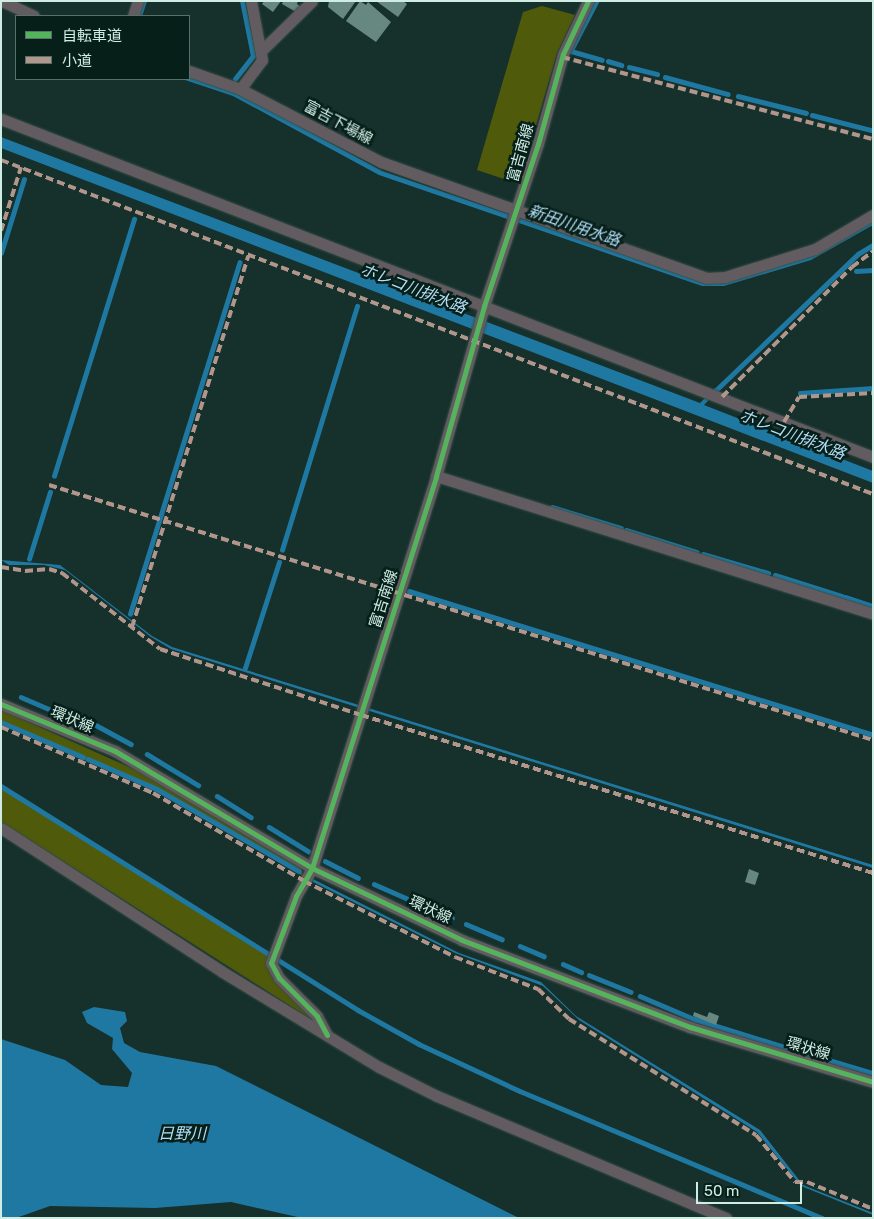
<!DOCTYPE html>
<meta charset="utf-8">
<style>
body{margin:0}
#map{position:relative;width:874px;height:1219px;overflow:hidden;background:#16302b;font-family:Rubik,"Noto Sans JP",sans-serif}
div>[style]{position:absolute}
[style*='--x']{left:calc(var(--x)*1px);top:calc(var(--y)*1px);width:calc(var(--w)*1px);rotate:calc(var(--a)*1deg)}
.green>*{inset:0;background:#505a0b}
.water>*{inset:0;background:#1f78a1}
.stream>*{height:4.5px;margin:-2.25px;padding:0 2.25px;transform-origin:2.25px;border-radius:2.25px;background:#1f78a1}
.building>*{inset:0;background:#678880}
.roads{filter:drop-shadow(0 0 1px #364d47) drop-shadow(0 0 1px #364d47)}
.street>*{height:11px;margin:-5.5px;padding:0 5.5px;transform-origin:5.5px;border-radius:5.5px;background:#625b5f}
.quiet>*{height:4px;margin-top:-2px;transform-origin:0;background:repeating-linear-gradient(90deg,#b2968c 0 8px,transparent 0 12px)}
.cycleway>*{height:5px;margin:-2.5px;padding:0 2.5px;transform-origin:2.5px;border-radius:2.5px;background:#56b35d}
span{translate:-50% -50%;white-space:nowrap;text-align:center;line-height:1.15;-webkit-text-stroke:5px #061f19;paint-order:stroke}
.street-label{font-size:15px;color:#d0ede4}
.water-label{font-size:16px;color:#b3dcf5;font-style:italic}
.frame{position:absolute;inset:0;border:2px solid #d0ede4;pointer-events:none}
.legend{position:absolute;left:15px;top:15px;width:175px;height:65px;box-sizing:border-box;background:#061f19;border:1px solid #57716a;margin:0;padding:6px 9px;list-style:none;font-size:15px;color:#d0ede4}
.legend li{display:flex;align-items:center;gap:10px;height:25px}
.legend b{width:25px;border:1px solid #57716a}
.scale{position:absolute;left:696px;top:1182px;width:106px;height:22px;box-sizing:border-box;border:2px solid #d0ede4;border-top:0;padding-left:6px;font-size:15px;line-height:18px;white-space:nowrap;color:#d0ede4;-webkit-text-stroke:4px #061f19;paint-order:stroke}
</style>
<div id="map">
<div class="green">
<div style="clip-path:polygon(542px 6px,575px 15px,557px 53px,519px 184px,477px 170px,523px 12px)"></div>
<div style="clip-path:polygon(1px 710px,136px 770px,301px 868px,303px 876px,156px 791px,1px 724px)"></div>
<div style="clip-path:polygon(1px 788px,270px 957px,315px 1017px,314px 1021px,1px 822px)"></div>
</div>
<div class="water">
<div style="clip-path:polygon(189px 75px,234px 91px,382px 171px,703px 281px,800px 258px,873px 218px,873px 225px,811px 260px,724px 286px,702px 286px,379px 175px,233px 96px,182px 79px,189px 79px)"></div>
<div style="clip-path:polygon(1px 137px,700px 403px,715px 388px,718px 390px,704px 405px,873px 471px,873px 483px,1px 148px)"></div>
<div style="clip-path:polygon(1px 560px,60px 565px,152px 636px,172px 647px,873px 865px,873px 868px,171px 649px,151px 637px,65px 570px,44px 565px,9px 565px)"></div>
<div style="clip-path:polygon(313px 879px,459px 953px,541px 982px,576px 1016px,760px 1130px,803px 1185px,873px 1213px,873px 1215px,801px 1186px,757px 1132px,579px 1020px,543px 986px,455px 953px,311px 881px)"></div>
<div style="clip-path:polygon(94px 1007px,125px 1012px,127px 1021px,120px 1028px,124px 1043px,140px 1052px,216px 1066px,519px 1218px,302px 1218px,231px 1202px,155px 1208px,50px 1206px,16px 1218px,1px 1218px,1px 1039px,65px 1060px,101px 1085px,128px 1087px,132px 1073px,112px 1049px,113px 1038px,87px 1023px,82px 1012px)"></div>
</div>
<div class="stream">
<div style="--x:597;--y:1;--w:56;--a:117.5"></div>
<div style="--x:571;--y:51;--w:32;--a:16"></div>
<div style="--x:139;--y:16;--w:16;--a:-72"></div>
<div style="--x:608;--y:61;--w:14;--a:17"></div>
<div style="--x:629;--y:67;--w:29;--a:14"></div>
<div style="--x:665;--y:77;--w:65;--a:15.1"></div>
<div style="--x:235;--y:79;--w:29;--a:-52"></div>
<div style="--x:253;--y:56;--w:56;--a:-101.3"></div>
<div style="--x:738;--y:96;--w:70;--a:14"></div>
<div style="--x:812;--y:115;--w:61;--a:14.3"></div>
<div style="--x:1;--y:253;--w:77;--a:-72.7"></div>
<div style="--x:856;--y:271;--w:17;--a:-3"></div>
<div style="--x:714;--y:392;--w:199;--a:-43.8"></div>
<div style="--x:858;--y:254;--w:17;--a:-31"></div>
<div style="--x:800;--y:393;--w:73;--a:-3.9"></div>
<div style="--x:54;--y:476;--w:269;--a:-72.7"></div>
<div style="--x:552;--y:507;--w:72;--a:16.9"></div>
<div style="--x:626;--y:530;--w:74;--a:17.2"></div>
<div style="--x:282;--y:550;--w:255;--a:-72.9"></div>
<div style="--x:703;--y:554;--w:68;--a:16.3"></div>
<div style="--x:29;--y:559;--w:70;--a:-72.6"></div>
<div style="--x:775;--y:575;--w:70;--a:17.4"></div>
<div style="--x:409;--y:591;--w:486;--a:17.2"></div>
<div style="--x:845;--y:597;--w:29;--a:18"></div>
<div style="--x:130;--y:614;--w:368;--a:-72.7"></div>
<div style="--x:245;--y:668;--w:111;--a:-72.2"></div>
<div style="--x:21;--y:697;--w:61;--a:23.2"></div>
<div style="--x:1;--y:722;--w:89;--a:23.1"></div>
<div style="--x:94;--y:724;--w:42;--a:28.4"></div>
<div style="--x:147;--y:754;--w:60;--a:31.3"></div>
<div style="--x:88;--y:759;--w:75;--a:23.5"></div>
<div style="--x:157;--y:789;--w:164;--a:30"></div>
<div style="--x:1;--y:786;--w:421;--a:32.1"></div>
<div style="--x:358;--y:1010;--w:70;--a:29.1"></div>
<div style="--x:419;--y:1044;--w:111;--a:25"></div>
<div style="--x:520;--y:1091;--w:328;--a:22.8"></div>
<div style="--x:217;--y:796;--w:40;--a:32"></div>
<div style="--x:269;--y:827;--w:46;--a:31.6"></div>
<div style="--x:325;--y:861;--w:37;--a:27"></div>
<div style="--x:374;--y:884;--w:45;--a:23.7"></div>
<div style="--x:429;--y:908;--w:25;--a:23"></div>
<div style="--x:466;--y:924;--w:39;--a:23"></div>
<div style="--x:520;--y:946;--w:26;--a:23"></div>
<div style="--x:563;--y:964;--w:20;--a:24"></div>
<div style="--x:589;--y:975;--w:45;--a:22"></div>
<div style="--x:640;--y:996;--w:59;--a:23.1"></div>
<div style="--x:694;--y:1019;--w:105;--a:17.2"></div>
<div style="--x:802;--y:1052;--w:74;--a:16.5"></div>
</div>
<div class="building">
<div style="clip-path:polygon(264px 1px,281px 1px,273px 12px,262px 4px)"></div>
<div style="clip-path:polygon(283px 1px,298px 1px,297px 4px,301px 7px,296px 12px,282px 4px)"></div>
<div style="clip-path:polygon(329px 1px,356px 1px,343px 19px,328px 7px)"></div>
<div style="clip-path:polygon(360px 1px,366px 5px,368px 2px,391px 22px,376px 42px,346px 21px)"></div>
<div style="clip-path:polygon(376px 1px,403px 1px,407px 4px,398px 17px)"></div>
<div style="clip-path:polygon(749px 869px,759px 873px,755px 885px,745px 882px)"></div>
<div style="clip-path:polygon(694px 1012px,707px 1017px,709px 1012px,719px 1016px,716px 1025px,693px 1016px)"></div>
</div>
<div class="roads">
<div class="street">
<div style="--x:2;--y:1;--w:35;--a:25"></div>
<div style="--x:251;--y:1;--w:60;--a:79.4"></div>
<div style="--x:262;--y:60;--w:36;--a:127"></div>
<div style="--x:240;--y:89;--w:159;--a:27.4"></div>
<div style="--x:381;--y:162;--w:345;--a:19.6"></div>
<div style="--x:706;--y:278;--w:19;--a:-3"></div>
<div style="--x:725;--y:277;--w:94;--a:-17.3"></div>
<div style="--x:815;--y:249;--w:67;--a:-30.4"></div>
<div style="--x:133;--y:16;--w:16;--a:-72"></div>
<div style="--x:261;--y:51;--w:71;--a:-44.4"></div>
<div style="--x:189;--y:71;--w:54;--a:19.4"></div>
<div style="--x:1;--y:119;--w:935;--a:21.19"></div>
<div style="--x:436;--y:476;--w:458;--a:17.5"></div>
<div style="--x:1;--y:704;--w:123;--a:22.4"></div>
<div style="--x:115;--y:751;--w:229;--a:30.7"></div>
<div style="--x:312;--y:868;--w:166;--a:25.6"></div>
<div style="--x:462;--y:940;--w:244;--a:20.9"></div>
<div style="--x:690;--y:1027;--w:191;--a:16.7"></div>
<div style="--x:1;--y:828;--w:262;--a:33"></div>
<div style="--x:221;--y:971;--w:185;--a:31.3"></div>
<div style="--x:379;--y:1067;--w:65;--a:26.6"></div>
<div style="--x:437;--y:1096;--w:314;--a:22.9"></div>
<div style="--x:327;--y:1035;--w:21;--a:-118"></div>
<div style="--x:317;--y:1016;--w:54;--a:-135"></div>
<div style="--x:279;--y:978;--w:17;--a:-118"></div>
<div style="--x:271;--y:963;--w:72;--a:-69.5"></div>
<div style="--x:296;--y:896;--w:32;--a:-60"></div>
<div style="--x:312;--y:868;--w:411;--a:-72.4"></div>
<div style="--x:436;--y:476;--w:177;--a:-74.2"></div>
<div style="--x:484;--y:306;--w:171;--a:-71.6"></div>
<div style="--x:538;--y:144;--w:93;--a:-74.5"></div>
<div style="--x:563;--y:54;--w:59;--a:-64.7"></div>
</div>
</div>
<div class="quiet">
<div style="--x:562;--y:57;--w:322;--a:14.8"></div>
<div style="--x:1;--y:160;--w:934;--a:20.96"></div>
<div style="--x:1;--y:231;--w:67;--a:-72.6"></div>
<div style="--x:722;--y:397;--w:184;--a:-45"></div>
<div style="--x:852;--y:267;--w:26;--a:-37"></div>
<div style="--x:784;--y:422;--w:29;--a:-59"></div>
<div style="--x:799;--y:397;--w:74;--a:-3.1"></div>
<div style="--x:49;--y:485;--w:863;--a:17.2"></div>
<div style="--x:1;--y:567;--w:24;--a:9"></div>
<div style="--x:25;--y:571;--w:24;--a:-5"></div>
<div style="--x:49;--y:569;--w:14;--a:17"></div>
<div style="--x:62;--y:573;--w:124;--a:37.8"></div>
<div style="--x:160;--y:649;--w:212;--a:18.2"></div>
<div style="--x:361;--y:715;--w:536;--a:17.15"></div>
<div style="--x:132;--y:627;--w:389;--a:-72.6"></div>
<div style="--x:1;--y:727;--w:166;--a:23.5"></div>
<div style="--x:153;--y:793;--w:175;--a:30.2"></div>
<div style="--x:304;--y:881;--w:169;--a:26.7"></div>
<div style="--x:455;--y:957;--w:89;--a:21.1"></div>
<div style="--x:538;--y:989;--w:43;--a:44.1"></div>
<div style="--x:569;--y:1019;--w:220;--a:31.8"></div>
<div style="--x:756;--y:1135;--w:61;--a:50.3"></div>
<div style="--x:795;--y:1182;--w:12;--a:0"></div>
<div style="--x:807;--y:1182;--w:71;--a:22.2"></div>
</div>
<div class="cycleway">
<div style="--x:1;--y:704;--w:123;--a:22.4"></div>
<div style="--x:115;--y:751;--w:229;--a:30.7"></div>
<div style="--x:312;--y:868;--w:166;--a:25.6"></div>
<div style="--x:462;--y:940;--w:244;--a:20.9"></div>
<div style="--x:690;--y:1027;--w:191;--a:16.7"></div>
<div style="--x:327;--y:1035;--w:21;--a:-118"></div>
<div style="--x:317;--y:1016;--w:54;--a:-135"></div>
<div style="--x:279;--y:978;--w:17;--a:-118"></div>
<div style="--x:271;--y:963;--w:72;--a:-69.5"></div>
<div style="--x:296;--y:896;--w:32;--a:-60"></div>
<div style="--x:312;--y:868;--w:411;--a:-72.4"></div>
<div style="--x:436;--y:476;--w:177;--a:-74.2"></div>
<div style="--x:484;--y:306;--w:171;--a:-71.6"></div>
<div style="--x:538;--y:144;--w:93;--a:-74.5"></div>
<div style="--x:563;--y:54;--w:59;--a:-64.7"></div>
</div>
<div class="street-label">
<span style="left:338px;top:123px;rotate:28deg">富吉下場線</span>
<span style="left:521px;top:153px;rotate:-74deg">富吉南線</span>
<span style="left:384px;top:599px;rotate:-72deg">富吉南線</span>
<span style="left:72px;top:720px;rotate:23deg">環状線</span>
<span style="left:430px;top:910px;rotate:25deg">環状線</span>
<span style="left:808px;top:1049px;rotate:17deg">環状線</span>
</div>
<div class="water-label">
<span style="left:574px;top:226px;rotate:19deg">新田川用水路</span>
<span style="left:413px;top:289px;rotate:21deg">ホレコ川排水路</span>
<span style="left:792px;top:435px;rotate:21deg">ホレコ川排水路</span>
<span style="left:182px;top:1134px">日野川</span>
</div>
<div class="frame"></div>
<ul class="legend">
<li><b style="height:6px;background:#56b35d"></b>自転車道</li>
<li><b style="height:6px;background:#b2968c"></b>小道</li>
</ul>
<div class="scale">50 m</div>
</div>
